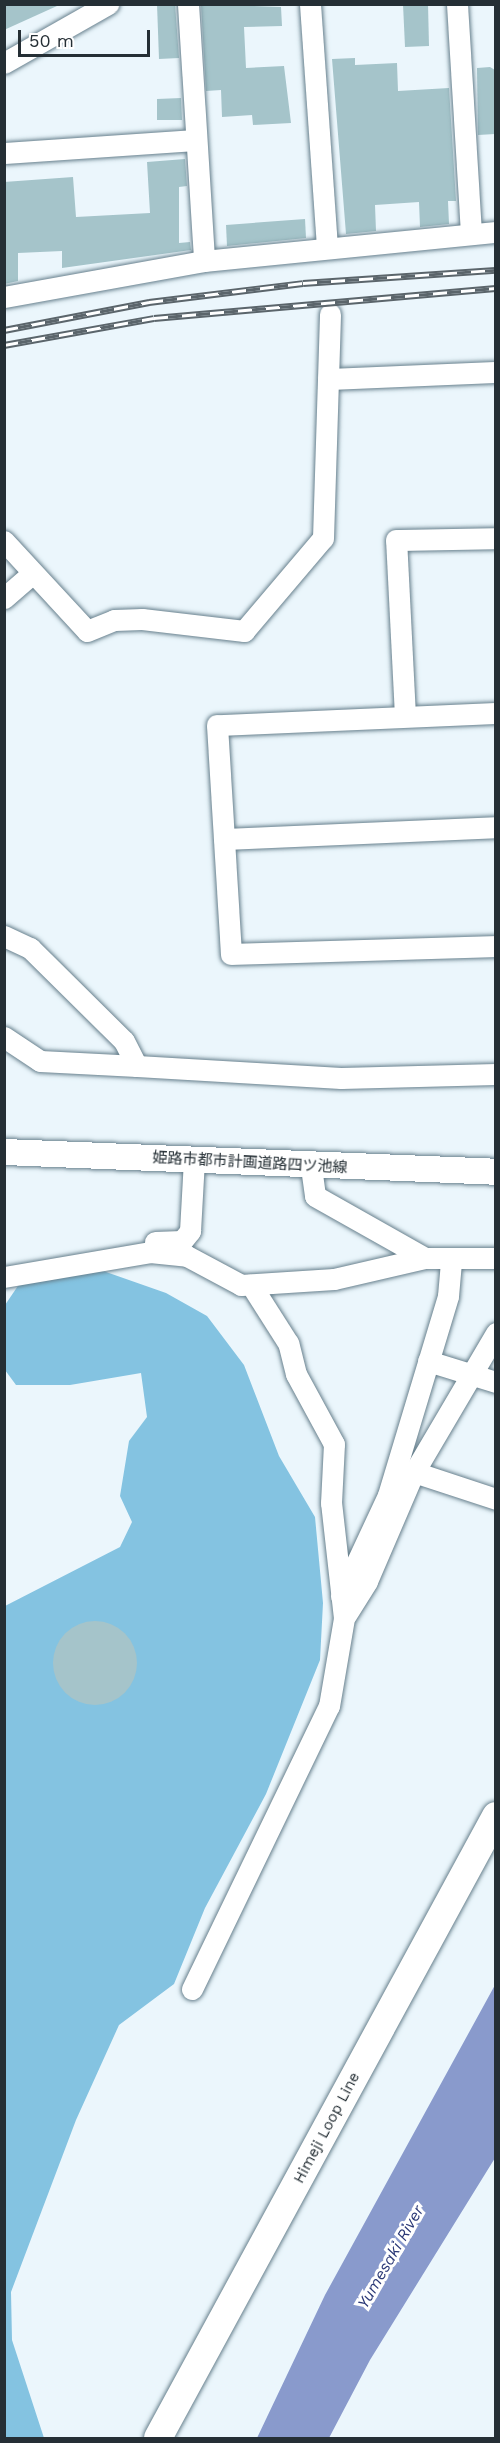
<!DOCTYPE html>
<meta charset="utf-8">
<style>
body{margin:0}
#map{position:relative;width:500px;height:2443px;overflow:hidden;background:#ebf6fc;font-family:"Work Sans","Noto Sans JP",sans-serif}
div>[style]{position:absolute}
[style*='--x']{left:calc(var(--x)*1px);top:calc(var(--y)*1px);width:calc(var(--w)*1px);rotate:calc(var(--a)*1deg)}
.forest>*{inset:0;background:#84c3e1}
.water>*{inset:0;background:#899acc}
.building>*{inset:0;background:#a5c4ca}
.round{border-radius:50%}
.roads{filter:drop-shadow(0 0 2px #67808d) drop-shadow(0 0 2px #67808d)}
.minor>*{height:21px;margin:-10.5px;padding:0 10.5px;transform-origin:10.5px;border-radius:10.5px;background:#fff}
.tertiary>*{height:26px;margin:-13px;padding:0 13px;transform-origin:13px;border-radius:13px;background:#fff}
.secondary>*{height:28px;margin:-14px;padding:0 14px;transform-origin:14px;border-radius:14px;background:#fff}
.rail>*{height:7px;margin-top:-3.5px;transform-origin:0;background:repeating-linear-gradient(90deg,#fff 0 14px,#5b656b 0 28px);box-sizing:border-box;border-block:2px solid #5b656b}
span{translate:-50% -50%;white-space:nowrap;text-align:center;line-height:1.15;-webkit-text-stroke:6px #fff;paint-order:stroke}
.street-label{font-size:15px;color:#252f35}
.water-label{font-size:16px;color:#2b3977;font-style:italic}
.frame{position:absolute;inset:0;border:6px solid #252f35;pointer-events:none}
.scale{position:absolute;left:18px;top:30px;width:132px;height:27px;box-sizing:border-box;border:3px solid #252f35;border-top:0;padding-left:8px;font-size:18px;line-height:21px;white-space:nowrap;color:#252f35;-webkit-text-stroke:4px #fff;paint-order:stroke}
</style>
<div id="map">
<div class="forest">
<div style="clip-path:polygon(89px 1266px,166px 1293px,207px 1316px,244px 1365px,279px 1456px,315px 1517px,323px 1603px,320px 1660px,266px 1794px,205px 1908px,174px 1984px,119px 2025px,76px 2120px,11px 2292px,12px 2340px,44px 2438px,4px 2438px,5px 1606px,120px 1547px,132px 1522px,120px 1496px,129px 1441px,147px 1417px,141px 1373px,70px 1385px,16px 1385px,5px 1370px,5px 1305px,24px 1277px)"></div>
</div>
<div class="water">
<div style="clip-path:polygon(495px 1985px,495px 2158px,370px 2360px,329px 2438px,257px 2438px,325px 2295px)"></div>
</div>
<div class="building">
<div style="clip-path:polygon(4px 4px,56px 4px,57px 6px,4px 30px)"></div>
<div style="clip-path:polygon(157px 4px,175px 4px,179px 58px,159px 59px)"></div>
<div style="clip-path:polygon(201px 4px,281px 7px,282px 26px,244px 27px,246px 68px,284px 66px,291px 123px,253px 125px,252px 115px,222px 117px,221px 90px,206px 91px)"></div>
<div style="clip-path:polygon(403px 4px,428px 4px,429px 46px,405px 47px)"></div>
<div style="clip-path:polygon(355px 58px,355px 65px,397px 63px,398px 91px,449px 88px,456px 201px,448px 201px,449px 224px,420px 227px,419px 202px,375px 205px,376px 231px,346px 234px,332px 59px)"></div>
<div style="clip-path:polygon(490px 67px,495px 70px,495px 134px,478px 135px,477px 68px)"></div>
<div style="clip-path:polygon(181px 98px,182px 120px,157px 120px,157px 99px)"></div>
<div style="clip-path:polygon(185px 159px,187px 186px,179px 187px,179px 243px,190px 242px,191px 250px,62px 268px,62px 251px,18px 253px,18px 281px,4px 284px,4px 182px,73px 177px,76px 217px,150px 213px,147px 162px)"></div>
<div style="clip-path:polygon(305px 219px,306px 238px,227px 246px,226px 225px)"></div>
<div class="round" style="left:53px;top:1621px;width:84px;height:84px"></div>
</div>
<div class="roads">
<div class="minor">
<div style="--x:188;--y:4;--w:257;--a:86.4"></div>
<div style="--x:310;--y:4;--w:244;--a:86"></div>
<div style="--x:457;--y:4;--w:230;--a:86.5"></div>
<div style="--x:4;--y:63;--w:120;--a:-29.6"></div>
<div style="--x:4;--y:153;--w:192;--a:-3.9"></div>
<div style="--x:4;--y:297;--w:203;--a:-10.2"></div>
<div style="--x:204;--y:261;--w:293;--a:-5.7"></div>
<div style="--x:328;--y:379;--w:168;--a:-2.4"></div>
<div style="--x:4;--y:541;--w:122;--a:47.3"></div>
<div style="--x:87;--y:631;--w:29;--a:-22"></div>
<div style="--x:114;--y:620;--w:28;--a:-2"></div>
<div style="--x:142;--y:619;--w:103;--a:6.7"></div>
<div style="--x:244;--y:631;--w:122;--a:-49.7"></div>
<div style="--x:323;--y:538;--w:224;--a:-88.2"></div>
<div style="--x:4;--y:598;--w:37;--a:-41"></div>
<div style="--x:496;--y:713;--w:279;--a:177.5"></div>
<div style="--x:217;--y:725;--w:229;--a:86.5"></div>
<div style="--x:231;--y:954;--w:265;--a:-1.7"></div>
<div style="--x:405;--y:716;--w:176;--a:-92.9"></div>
<div style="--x:396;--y:540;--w:100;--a:-1.1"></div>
<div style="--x:224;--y:839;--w:272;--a:-2.5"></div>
<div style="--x:4;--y:936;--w:29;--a:25"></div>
<div style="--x:30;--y:948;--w:132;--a:44.7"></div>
<div style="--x:124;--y:1041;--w:28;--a:63"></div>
<div style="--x:137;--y:1066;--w:204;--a:3.4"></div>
<div style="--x:341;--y:1078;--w:155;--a:-1.5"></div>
<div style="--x:4;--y:1037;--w:43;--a:33.7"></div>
<div style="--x:40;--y:1061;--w:97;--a:3"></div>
<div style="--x:311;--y:1167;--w:29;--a:82"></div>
<div style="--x:315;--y:1196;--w:126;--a:29.4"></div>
<div style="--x:425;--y:1258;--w:71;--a:0"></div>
<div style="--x:155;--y:1242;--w:27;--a:-2"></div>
<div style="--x:182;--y:1241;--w:13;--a:-51"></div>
<div style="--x:190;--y:1231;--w:71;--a:-86.8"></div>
<div style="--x:4;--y:1277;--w:148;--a:-9.7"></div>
<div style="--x:150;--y:1252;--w:37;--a:6"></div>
<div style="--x:187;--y:1256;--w:61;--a:28.2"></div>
<div style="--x:241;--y:1285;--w:93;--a:-3.7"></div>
<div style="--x:334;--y:1279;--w:93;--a:-13"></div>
<div style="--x:496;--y:1333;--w:161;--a:120.5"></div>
<div style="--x:414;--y:1472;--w:86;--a:18.2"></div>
<div style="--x:428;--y:1361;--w:71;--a:17.2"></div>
<div style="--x:341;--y:1596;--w:111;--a:-65"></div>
<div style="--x:388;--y:1495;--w:208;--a:-73.2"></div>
<div style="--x:448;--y:1296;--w:36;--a:-85"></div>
<div style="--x:346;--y:1615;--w:40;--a:-58"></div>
<div style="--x:367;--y:1581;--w:119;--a:-66.7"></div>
<div style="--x:192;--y:1989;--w:314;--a:-64.2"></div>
<div style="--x:329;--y:1706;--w:89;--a:-80.3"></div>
<div style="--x:344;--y:1618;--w:116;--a:-96.4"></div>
<div style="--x:331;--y:1503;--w:59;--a:-87.1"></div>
<div style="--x:334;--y:1444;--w:80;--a:-118.5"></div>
<div style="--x:296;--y:1374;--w:32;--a:-104"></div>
<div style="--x:288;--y:1343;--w:69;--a:-122.5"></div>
</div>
<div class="tertiary">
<div style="--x:4;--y:1152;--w:492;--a:2.3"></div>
</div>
<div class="secondary">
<div style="--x:158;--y:2438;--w:708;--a:-61.48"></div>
</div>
</div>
<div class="rail">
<div style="--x:4;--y:330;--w:148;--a:-10.9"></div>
<div style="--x:149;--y:302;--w:155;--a:-7"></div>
<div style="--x:303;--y:283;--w:193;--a:-3.9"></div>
<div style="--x:4;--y:345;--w:152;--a:-10.2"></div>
<div style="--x:154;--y:318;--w:343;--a:-5"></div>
</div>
<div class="street-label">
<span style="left:250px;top:1163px;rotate:3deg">姫路市都市計画道路四ツ池線</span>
<span style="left:327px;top:2128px;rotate:-62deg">Himeji Loop Line</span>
</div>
<div class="water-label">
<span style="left:391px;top:2257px;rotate:-60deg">Yumesaki River</span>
</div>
<div class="frame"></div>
<div class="scale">50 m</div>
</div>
